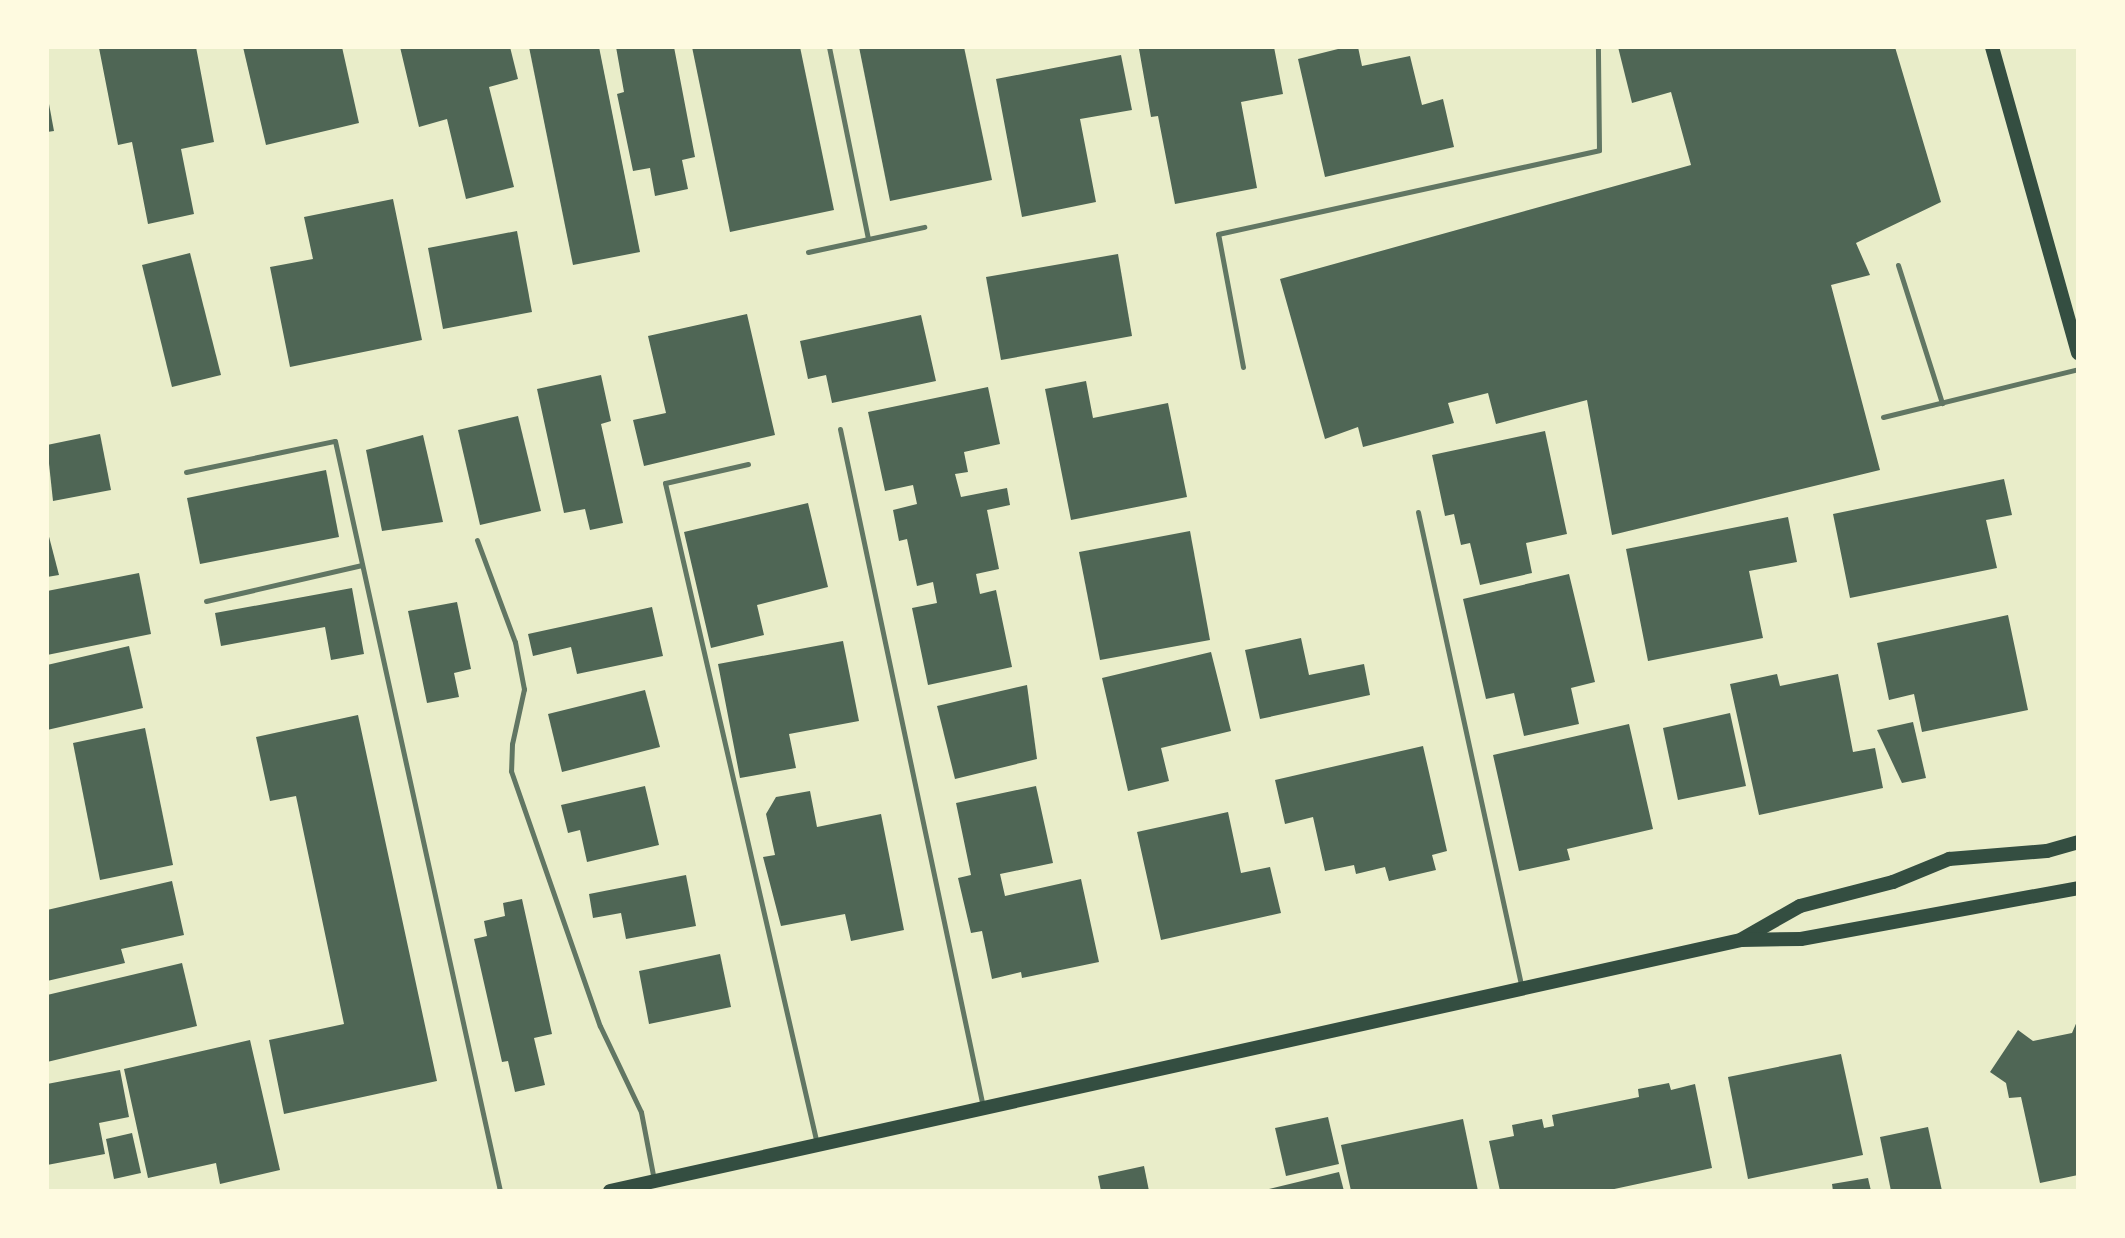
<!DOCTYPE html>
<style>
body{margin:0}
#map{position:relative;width:2125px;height:1238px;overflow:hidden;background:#e9edc9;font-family:"PT Sans Narrow",sans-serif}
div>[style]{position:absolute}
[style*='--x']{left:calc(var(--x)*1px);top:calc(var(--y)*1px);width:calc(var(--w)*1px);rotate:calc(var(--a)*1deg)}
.building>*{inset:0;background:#4f6655}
.service>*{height:5px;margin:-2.5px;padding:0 2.5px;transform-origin:2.5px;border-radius:2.5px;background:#617663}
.secondary>*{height:14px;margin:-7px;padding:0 7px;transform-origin:7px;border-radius:7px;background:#344e41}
span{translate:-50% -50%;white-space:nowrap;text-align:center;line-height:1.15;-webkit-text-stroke:7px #fefae0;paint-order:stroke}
.frame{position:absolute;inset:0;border:49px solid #fefae0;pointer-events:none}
</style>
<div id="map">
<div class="building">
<div style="clip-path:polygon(196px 47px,214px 142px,181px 149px,194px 214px,148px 224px,132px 142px,118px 145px,99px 48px)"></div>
<div style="clip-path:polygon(243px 47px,342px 47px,359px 123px,266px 145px)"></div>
<div style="clip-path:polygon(400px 47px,510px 47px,518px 79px,489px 87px,514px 187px,466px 199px,447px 119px,419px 127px)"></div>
<div style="clip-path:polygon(529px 47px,599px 47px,640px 252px,573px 265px)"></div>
<div style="clip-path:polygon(616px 47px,674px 47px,695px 157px,682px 160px,688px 189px,655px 196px,650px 168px,633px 171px,617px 94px,624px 92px)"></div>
<div style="clip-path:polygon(692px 47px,800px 47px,834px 210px,730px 232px)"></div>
<div style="clip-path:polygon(859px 47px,964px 47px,992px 180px,890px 201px)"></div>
<div style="clip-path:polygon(1234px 47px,1274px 47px,1283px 94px,1241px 102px,1257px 188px,1175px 204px,1158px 116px,1151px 117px,1139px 49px)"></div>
<div style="clip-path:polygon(1346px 47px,1358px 47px,1362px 66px,1410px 56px,1422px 105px,1443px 99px,1454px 147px,1325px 177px,1298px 59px)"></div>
<div style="clip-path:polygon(1618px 47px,1895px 47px,1941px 202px,1856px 243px,1870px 275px,1831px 285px,1880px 470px,1612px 535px,1587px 400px,1496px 424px,1488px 393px,1448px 403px,1454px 423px,1363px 447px,1358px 427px,1325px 439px,1280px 279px,1691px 165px,1671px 92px,1632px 103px)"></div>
<div style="clip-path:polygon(1121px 55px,1132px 110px,1080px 119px,1096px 202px,1022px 217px,996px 79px)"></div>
<div style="clip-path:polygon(49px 104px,54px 131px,47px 132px,47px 105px)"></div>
<div style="clip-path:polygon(393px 199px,422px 340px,290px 367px,270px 267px,313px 259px,304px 217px)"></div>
<div style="clip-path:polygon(517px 231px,532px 312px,443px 329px,428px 248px)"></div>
<div style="clip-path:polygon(190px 253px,221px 375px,172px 387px,142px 265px)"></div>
<div style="clip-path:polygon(1118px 254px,1132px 336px,1001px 360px,986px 277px)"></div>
<div style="clip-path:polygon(747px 314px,775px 435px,644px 466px,633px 420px,666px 413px,648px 336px)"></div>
<div style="clip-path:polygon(921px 315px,936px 381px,832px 403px,826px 375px,808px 379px,800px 341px)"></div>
<div style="clip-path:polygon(601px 375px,611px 421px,601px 424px,623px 523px,590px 530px,585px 509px,564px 513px,537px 389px)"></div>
<div style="clip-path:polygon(1086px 381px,1093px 418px,1168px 403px,1187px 497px,1071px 520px,1045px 389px)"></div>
<div style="clip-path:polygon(988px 387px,1000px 444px,964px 452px,968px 472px,955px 474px,961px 497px,1007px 488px,1010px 505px,987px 510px,999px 569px,976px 574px,980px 594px,996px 590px,1012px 667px,928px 685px,912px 608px,937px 603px,933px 582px,917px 586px,907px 539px,899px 541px,893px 510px,917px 504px,913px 485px,885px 491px,868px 412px)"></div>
<div style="clip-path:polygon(518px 416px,541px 511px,480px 525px,458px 430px)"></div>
<div style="clip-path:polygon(1545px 431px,1567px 534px,1526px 543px,1532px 573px,1480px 585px,1470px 543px,1461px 545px,1454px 514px,1445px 516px,1432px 455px)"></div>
<div style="clip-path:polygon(100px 434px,111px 490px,53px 501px,47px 445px)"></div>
<div style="clip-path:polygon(423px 435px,443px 522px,382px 531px,366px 450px)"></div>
<div style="clip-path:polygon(326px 470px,339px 537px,200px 564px,187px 498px)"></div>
<div style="clip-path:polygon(2004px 479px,2012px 515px,1986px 520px,1997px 568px,1850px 598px,1833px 514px)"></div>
<div style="clip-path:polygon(808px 503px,828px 587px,757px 605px,764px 635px,711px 648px,684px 532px)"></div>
<div style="clip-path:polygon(1788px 517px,1797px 562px,1749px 571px,1763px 638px,1648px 661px,1626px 549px)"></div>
<div style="clip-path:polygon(47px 529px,59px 575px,47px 577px)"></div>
<div style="clip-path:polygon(1190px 531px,1210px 640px,1100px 660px,1079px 552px)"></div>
<div style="clip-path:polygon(139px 573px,151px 634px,47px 655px,47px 591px)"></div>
<div style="clip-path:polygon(1569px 574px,1595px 682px,1571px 688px,1579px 724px,1524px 736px,1514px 693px,1486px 699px,1463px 599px)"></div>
<div style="clip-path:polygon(352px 588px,364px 654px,331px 660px,325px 627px,221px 646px,215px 613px)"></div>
<div style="clip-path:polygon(457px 602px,471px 669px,454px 673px,459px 697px,427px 703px,408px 611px)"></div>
<div style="clip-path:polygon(652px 607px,663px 656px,577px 674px,571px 647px,533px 656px,528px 634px)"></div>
<div style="clip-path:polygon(2008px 615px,2028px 710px,1922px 732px,1914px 694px,1889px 700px,1877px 643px)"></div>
<div style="clip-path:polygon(1301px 638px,1309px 675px,1364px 664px,1370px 695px,1260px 719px,1245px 650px)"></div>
<div style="clip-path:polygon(843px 641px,859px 721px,789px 734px,796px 768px,740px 778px,718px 664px)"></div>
<div style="clip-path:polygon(129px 646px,143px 708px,47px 730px,47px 665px)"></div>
<div style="clip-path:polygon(1211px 652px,1231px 731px,1161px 748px,1169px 781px,1128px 791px,1102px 678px)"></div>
<div style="clip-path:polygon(1777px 674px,1780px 686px,1838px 674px,1853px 752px,1875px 748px,1883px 788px,1759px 815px,1730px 684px)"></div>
<div style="clip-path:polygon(1027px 685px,1037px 759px,955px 779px,937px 706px)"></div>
<div style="clip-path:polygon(645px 690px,660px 747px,562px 772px,548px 714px)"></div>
<div style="clip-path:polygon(1730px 713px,1746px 786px,1678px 800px,1663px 728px)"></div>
<div style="clip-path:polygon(358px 715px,437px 1081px,284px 1114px,269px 1040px,344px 1024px,296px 796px,270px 801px,256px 737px)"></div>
<div style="clip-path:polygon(1913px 722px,1926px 778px,1902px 783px,1877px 730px)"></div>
<div style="clip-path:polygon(1629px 724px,1653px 829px,1567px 849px,1570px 860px,1519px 871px,1493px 755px)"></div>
<div style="clip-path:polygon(145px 728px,173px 865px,100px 880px,73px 743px)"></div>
<div style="clip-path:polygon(1423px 746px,1447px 851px,1432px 855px,1436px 870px,1389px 881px,1385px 867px,1356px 874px,1354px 865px,1325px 871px,1313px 817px,1285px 824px,1275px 780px)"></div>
<div style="clip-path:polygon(645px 786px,659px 845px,587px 862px,580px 830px,568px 833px,561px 805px)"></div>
<div style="clip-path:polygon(1036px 786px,1053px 863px,1000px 874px,1005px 896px,1081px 879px,1099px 962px,1022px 978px,1021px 972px,992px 979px,982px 931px,971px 933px,958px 878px,971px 875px,956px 803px)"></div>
<div style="clip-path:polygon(810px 791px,817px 827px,881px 814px,904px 930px,851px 941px,845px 914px,781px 926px,763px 857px,775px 855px,766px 814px,776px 797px)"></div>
<div style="clip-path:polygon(1228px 812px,1241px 873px,1270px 867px,1281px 913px,1161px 940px,1137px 832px)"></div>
<div style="clip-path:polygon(686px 875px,696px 926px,626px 939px,621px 913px,593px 918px,589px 894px)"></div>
<div style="clip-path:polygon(172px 881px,184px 935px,121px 949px,125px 963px,47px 981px,47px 910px)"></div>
<div style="clip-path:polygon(522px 899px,552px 1034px,534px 1038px,545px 1085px,515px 1092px,508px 1061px,502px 1062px,474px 939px,487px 936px,484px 921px,505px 916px,503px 903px)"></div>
<div style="clip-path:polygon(720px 954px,731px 1007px,649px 1024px,639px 971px)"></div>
<div style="clip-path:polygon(182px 963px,197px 1026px,47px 1062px,47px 995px)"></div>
<div style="clip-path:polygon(2078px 1019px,2078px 1175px,2040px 1183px,2021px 1097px,2009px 1098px,2006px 1083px,1990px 1072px,2018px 1030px,2033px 1041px,2072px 1033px)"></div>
<div style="clip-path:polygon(250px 1040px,280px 1170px,220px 1184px,216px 1163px,148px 1178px,124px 1069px)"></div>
<div style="clip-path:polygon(1841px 1054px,1863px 1155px,1748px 1179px,1728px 1077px)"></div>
<div style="clip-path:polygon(120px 1070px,129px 1117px,99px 1123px,105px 1154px,47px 1165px,47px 1084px)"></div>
<div style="clip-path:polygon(1669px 1083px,1671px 1090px,1695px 1084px,1712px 1168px,1605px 1191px,1500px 1191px,1489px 1141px,1514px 1136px,1512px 1125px,1542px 1119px,1544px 1128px,1554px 1126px,1552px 1115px,1639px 1097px,1638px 1089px)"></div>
<div style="clip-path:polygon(1328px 1117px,1339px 1164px,1286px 1176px,1275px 1128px)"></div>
<div style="clip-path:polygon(1463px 1119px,1478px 1191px,1351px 1191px,1341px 1145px)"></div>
<div style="clip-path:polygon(1928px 1127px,1942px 1191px,1891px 1191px,1880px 1137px)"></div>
<div style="clip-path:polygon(132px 1133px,141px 1173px,114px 1179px,106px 1139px)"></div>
<div style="clip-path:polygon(1144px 1166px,1149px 1191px,1101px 1191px,1098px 1176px)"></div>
<div style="clip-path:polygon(1339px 1172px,1344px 1191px,1265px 1191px,1265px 1190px)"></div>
<div style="clip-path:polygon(1868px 1178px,1871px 1191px,1833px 1191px,1832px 1184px)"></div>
</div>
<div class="service">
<div style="--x:829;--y:47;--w:196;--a:78.5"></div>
<div style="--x:808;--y:252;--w:119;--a:-12.2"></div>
<div style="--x:1898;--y:265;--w:145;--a:72.3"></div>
<div style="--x:1243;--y:367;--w:135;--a:-100.6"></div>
<div style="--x:1218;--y:234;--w:390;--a:-12.4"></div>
<div style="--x:1599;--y:150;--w:103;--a:-90.6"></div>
<div style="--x:1883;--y:417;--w:201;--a:-13.8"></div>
<div style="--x:840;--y:429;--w:693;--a:78.09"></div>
<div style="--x:748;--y:464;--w:85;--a:167.1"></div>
<div style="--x:665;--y:483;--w:678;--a:77.05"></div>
<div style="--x:186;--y:472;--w:152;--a:-11.8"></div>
<div style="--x:335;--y:441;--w:768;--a:77.59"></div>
<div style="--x:1418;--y:512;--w:487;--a:77.7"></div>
<div style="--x:477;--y:540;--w:109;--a:69.6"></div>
<div style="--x:515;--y:642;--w:48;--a:79.2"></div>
<div style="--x:524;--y:689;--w:56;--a:102.3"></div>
<div style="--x:512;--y:744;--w:27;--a:92"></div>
<div style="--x:511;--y:771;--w:270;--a:70.8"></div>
<div style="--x:600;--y:1026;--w:95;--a:64.5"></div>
<div style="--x:641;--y:1112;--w:69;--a:79.2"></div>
<div style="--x:206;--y:601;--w:160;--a:-13"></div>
</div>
<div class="secondary">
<div style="--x:1992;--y:47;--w:318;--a:74.3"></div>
<div style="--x:1742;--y:939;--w:67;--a:-29.6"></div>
<div style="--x:1800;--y:906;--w:96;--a:-14.5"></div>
<div style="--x:1893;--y:882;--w:61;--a:-22.3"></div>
<div style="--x:1949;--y:859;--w:98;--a:-4.7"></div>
<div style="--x:2047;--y:851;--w:32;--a:-16"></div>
<div style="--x:610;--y:1191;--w:1159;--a:-12.51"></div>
<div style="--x:1741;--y:940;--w:60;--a:-1"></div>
<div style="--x:1801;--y:939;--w:282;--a:-10.4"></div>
</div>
<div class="frame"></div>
</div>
